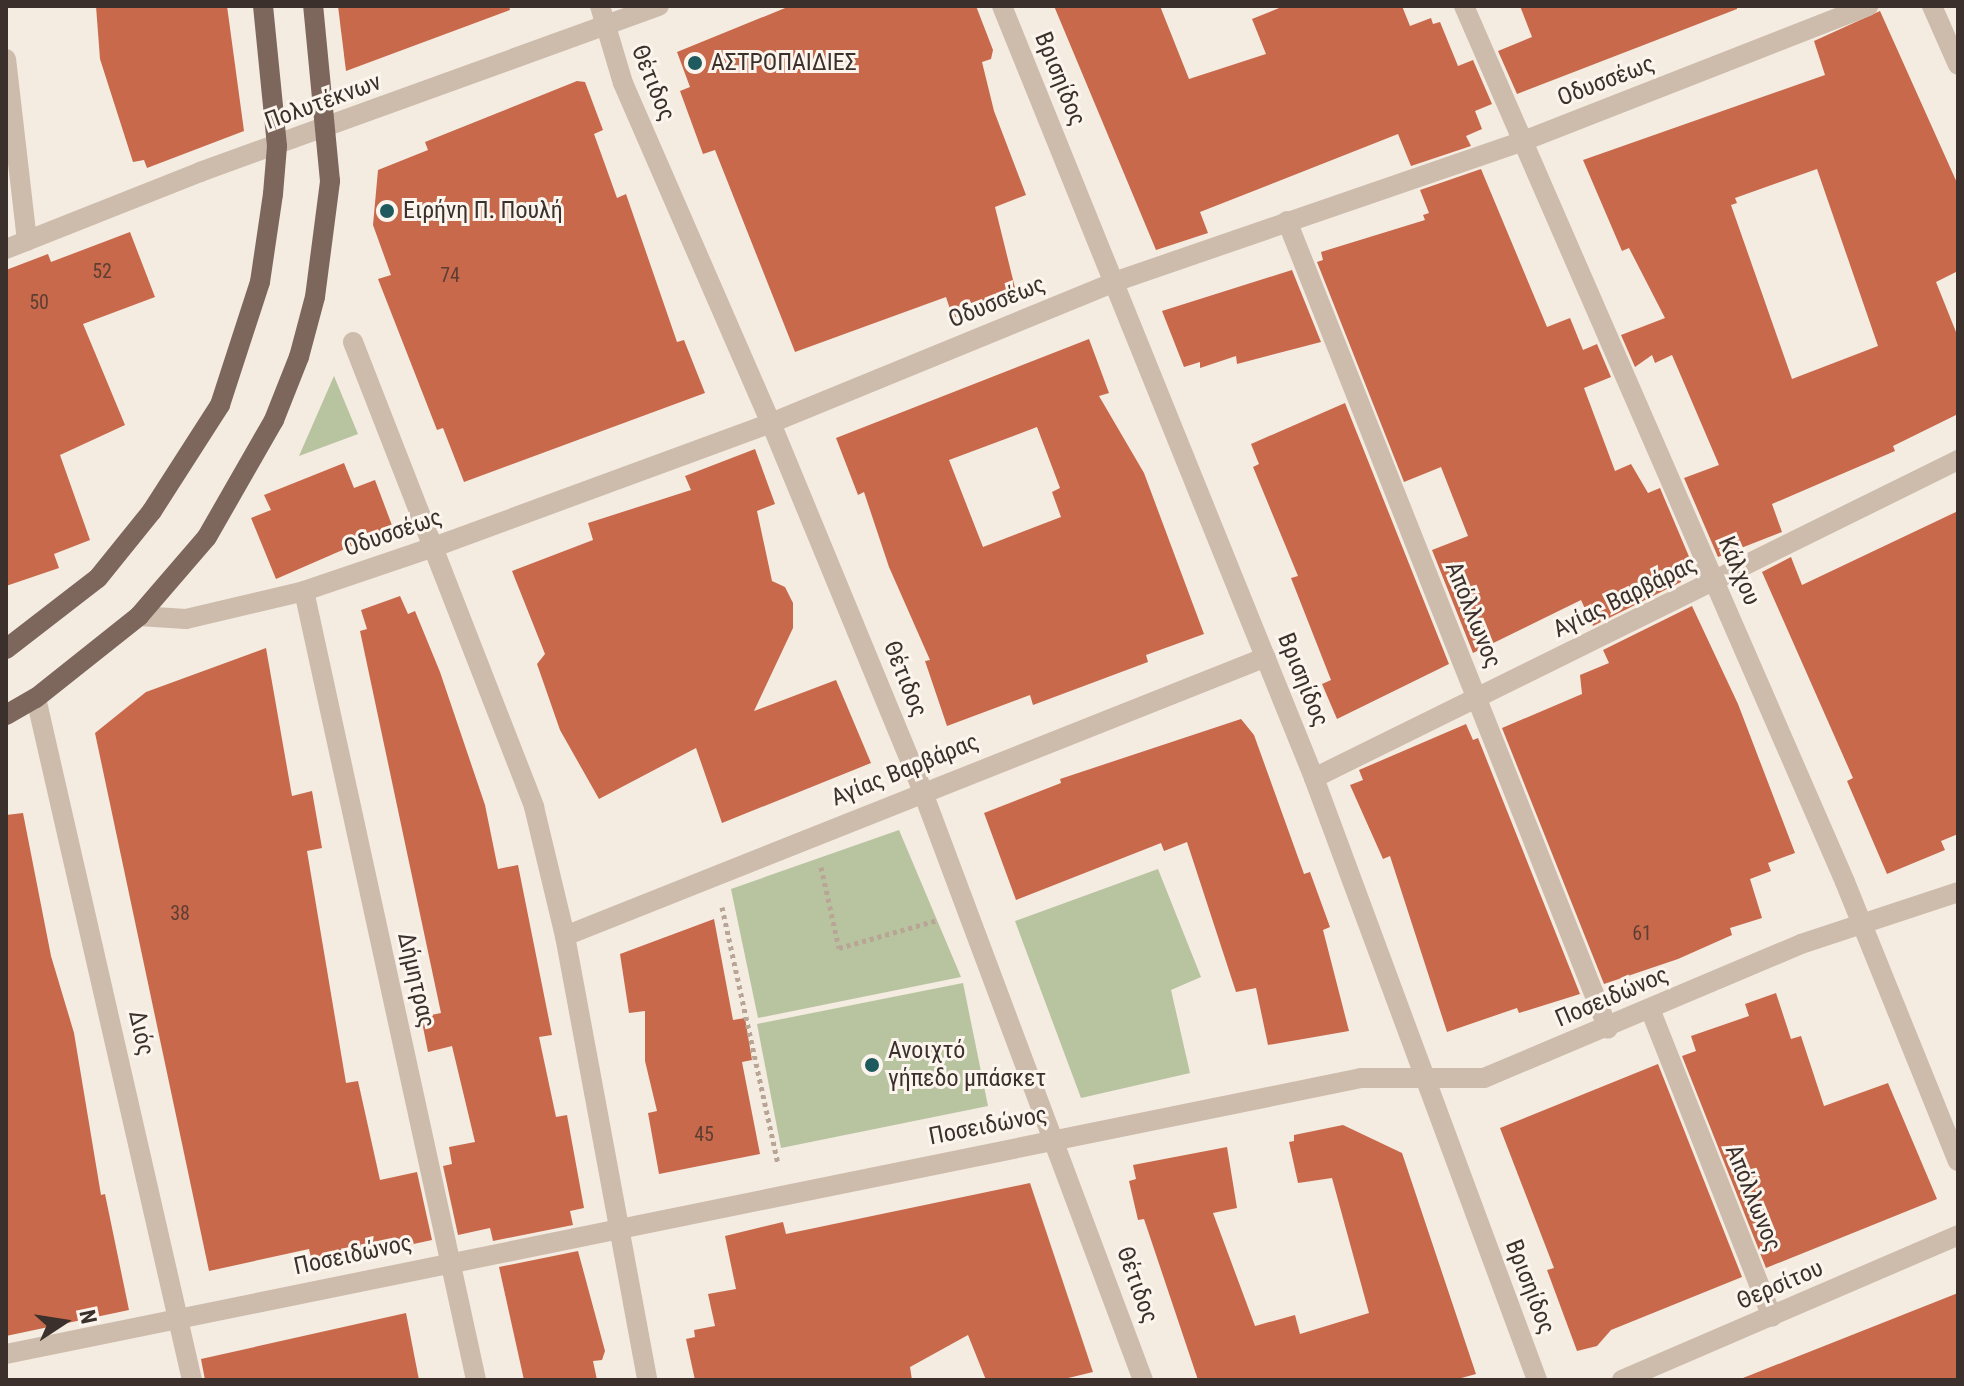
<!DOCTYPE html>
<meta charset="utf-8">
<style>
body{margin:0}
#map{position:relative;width:1964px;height:1386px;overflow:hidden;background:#f4ebe1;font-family:"Roboto Condensed",sans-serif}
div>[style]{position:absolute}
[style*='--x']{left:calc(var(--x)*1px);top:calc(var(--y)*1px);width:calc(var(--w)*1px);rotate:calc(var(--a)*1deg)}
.green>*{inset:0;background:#b8c4a0}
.building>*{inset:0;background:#c8694b}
.path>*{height:5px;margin-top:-2.5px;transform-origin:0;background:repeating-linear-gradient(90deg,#b9a596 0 4px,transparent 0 8px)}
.minor>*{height:20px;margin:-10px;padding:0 10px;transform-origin:10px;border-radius:10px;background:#cdbbac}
.major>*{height:20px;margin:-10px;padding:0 10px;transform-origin:10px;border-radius:10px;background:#7d675c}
.dots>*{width:22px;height:22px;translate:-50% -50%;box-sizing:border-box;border:4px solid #fbf5ee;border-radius:50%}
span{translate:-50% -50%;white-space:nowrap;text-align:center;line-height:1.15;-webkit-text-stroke:6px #fbf5ee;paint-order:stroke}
.number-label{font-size:20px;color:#5e3e33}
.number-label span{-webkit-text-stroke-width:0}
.poi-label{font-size:24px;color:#3b302b}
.left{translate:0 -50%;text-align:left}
.street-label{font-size:24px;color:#3b302b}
.frame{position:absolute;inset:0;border:8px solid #3b302b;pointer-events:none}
.north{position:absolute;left:24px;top:1282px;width:80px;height:80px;-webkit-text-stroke:6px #fbf5ee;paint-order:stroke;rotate:78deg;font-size:22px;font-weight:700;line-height:32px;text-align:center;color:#3b302b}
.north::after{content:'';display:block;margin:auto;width:28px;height:36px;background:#3b302b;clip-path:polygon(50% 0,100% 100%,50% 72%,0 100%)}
</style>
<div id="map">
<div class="green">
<div style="clip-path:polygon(334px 376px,358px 434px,299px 456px)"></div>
<div style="clip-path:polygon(899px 830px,961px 977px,758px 1018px,731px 889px)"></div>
<div style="clip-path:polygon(1158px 869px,1201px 977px,1171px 990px,1190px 1073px,1081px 1098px,1015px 921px)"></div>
<div style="clip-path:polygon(963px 983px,988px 1106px,781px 1148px,757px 1024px)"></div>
</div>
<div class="building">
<div style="clip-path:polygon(96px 6px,227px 6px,244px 131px,147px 168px,144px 160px,133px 162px,100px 59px)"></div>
<div style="clip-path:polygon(338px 6px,509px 6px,510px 10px,346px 71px)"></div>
<div style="clip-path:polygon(790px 6px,976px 6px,993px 50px,991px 59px,982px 62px,994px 111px,1026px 195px,995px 207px,1017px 296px,953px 318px,946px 297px,795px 352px,715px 150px,703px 154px,680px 91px,690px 87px,677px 52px)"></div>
<div style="clip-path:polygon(1054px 6px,1160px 6px,1189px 79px,1266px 54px,1252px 19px,1284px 6px,1402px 6px,1410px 26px,1431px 18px,1433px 24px,1440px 22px,1458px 66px,1473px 60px,1492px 104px,1475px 111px,1482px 129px,1466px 136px,1471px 146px,1411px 166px,1398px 134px,1200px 212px,1208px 233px,1156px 250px)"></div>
<div style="clip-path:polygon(1520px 6px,1737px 6px,1737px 9px,1517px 94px,1498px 51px,1532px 37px)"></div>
<div style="clip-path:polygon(evenodd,1880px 11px,1958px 185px,1958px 271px,1936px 282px,1958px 337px,1958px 414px,1893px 446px,1895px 451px,1772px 504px,1782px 532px,1718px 557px,1684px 478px,1719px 465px,1672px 355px,1655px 363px,1652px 355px,1635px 367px,1621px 335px,1665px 318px,1629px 248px,1622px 251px,1583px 160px,1825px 75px,1814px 41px,1880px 11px,1817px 169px,1878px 346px,1792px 379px,1731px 205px,1737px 203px,1735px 198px,1817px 169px)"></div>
<div style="clip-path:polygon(577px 81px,585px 82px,603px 130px,594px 134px,617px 198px,626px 194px,677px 342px,684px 340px,705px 393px,464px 482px,443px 428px,437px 430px,378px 279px,391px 275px,373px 225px,378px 170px,428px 150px,425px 142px)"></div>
<div style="clip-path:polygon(1481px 169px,1547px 327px,1570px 318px,1583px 350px,1597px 344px,1611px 377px,1584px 388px,1615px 471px,1631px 464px,1648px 493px,1660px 488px,1693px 566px,1680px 571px,1681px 582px,1593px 626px,1581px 600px,1473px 653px,1432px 550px,1468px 536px,1441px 467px,1404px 482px,1317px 262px,1323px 260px,1321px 252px,1425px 220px,1423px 215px,1429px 213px,1420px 190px)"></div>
<div style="clip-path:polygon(130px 232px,155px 297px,83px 324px,125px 425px,60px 455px,90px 540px,54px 554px,59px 568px,6px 586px,6px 270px,48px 254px,51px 262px)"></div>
<div style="clip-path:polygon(1292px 270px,1321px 342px,1237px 364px,1236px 356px,1200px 368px,1200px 362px,1184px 367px,1162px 311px)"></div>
<div style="clip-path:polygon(evenodd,1089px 339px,1109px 393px,1099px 396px,1144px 473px,1204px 634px,1146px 655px,1148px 662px,1033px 705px,1030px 695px,947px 726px,925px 661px,930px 660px,889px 567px,864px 492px,858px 495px,836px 438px,1089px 339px,1037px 427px,1060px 488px,1052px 492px,1061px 517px,983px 547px,949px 460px,1037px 427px)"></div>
<div style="clip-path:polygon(1345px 403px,1449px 664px,1337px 719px,1322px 684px,1331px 680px,1291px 578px,1298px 576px,1253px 467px,1259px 464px,1251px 444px)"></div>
<div style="clip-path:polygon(755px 449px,775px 504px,757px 511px,772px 581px,785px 587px,793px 603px,793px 628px,754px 711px,836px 680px,871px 763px,722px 823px,696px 748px,599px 799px,560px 730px,537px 664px,545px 654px,512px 571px,593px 540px,588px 523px,691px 490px,685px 476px)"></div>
<div style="clip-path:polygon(344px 463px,354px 488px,375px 480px,393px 528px,276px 579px,251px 518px,271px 510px,264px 495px)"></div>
<div style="clip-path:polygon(1958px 511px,1958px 834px,1941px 841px,1945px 850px,1887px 874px,1847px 781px,1853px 778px,1762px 572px,1791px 557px,1802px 585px)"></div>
<div style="clip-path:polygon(400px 596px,408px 614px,415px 611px,440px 672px,485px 805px,498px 869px,518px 865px,552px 1035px,539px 1037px,556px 1117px,567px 1115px,584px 1208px,570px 1211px,573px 1225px,493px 1241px,490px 1228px,458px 1235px,443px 1166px,452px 1164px,449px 1147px,475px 1142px,452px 1046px,428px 1052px,421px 1017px,441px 1013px,360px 631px,367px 629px,361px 610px)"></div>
<div style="clip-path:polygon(1692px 606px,1738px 704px,1795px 853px,1768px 863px,1771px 871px,1750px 879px,1762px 918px,1730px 928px,1732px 935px,1678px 959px,1604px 984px,1502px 728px,1582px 694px,1580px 675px,1609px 663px,1603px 650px)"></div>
<div style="clip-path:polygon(266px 648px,292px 796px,312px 791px,322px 848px,307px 851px,346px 1083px,358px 1081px,380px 1180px,417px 1172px,432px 1240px,313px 1266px,309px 1249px,209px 1271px,95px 733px,146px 692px)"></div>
<div style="clip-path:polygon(1241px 719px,1254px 735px,1304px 874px,1310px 872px,1330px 927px,1323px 930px,1349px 1031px,1268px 1045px,1256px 988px,1236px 992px,1187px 842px,1164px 851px,1161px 843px,1016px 900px,984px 813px,1061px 783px,1060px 779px)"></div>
<div style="clip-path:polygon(1466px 724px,1473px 740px,1478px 738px,1580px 994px,1519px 1013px,1517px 1008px,1447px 1032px,1390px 856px,1383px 859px,1350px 785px,1363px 780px,1359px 770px)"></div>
<div style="clip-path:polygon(23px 813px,51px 956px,74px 1033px,101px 1195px,105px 1194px,129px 1310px,6px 1336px,6px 815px)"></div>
<div style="clip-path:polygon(714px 919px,733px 1020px,745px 1018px,752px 1060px,742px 1062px,760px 1154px,659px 1174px,648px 1113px,657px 1111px,645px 1061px,645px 1011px,629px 1013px,620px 954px)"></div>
<div style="clip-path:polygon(1776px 993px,1791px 1039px,1801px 1036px,1824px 1106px,1888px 1083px,1937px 1199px,1766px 1268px,1682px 1056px,1696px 1051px,1691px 1036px,1749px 1016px,1745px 1004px)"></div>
<div style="clip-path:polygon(1658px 1064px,1742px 1277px,1611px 1330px,1597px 1346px,1577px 1351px,1547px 1270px,1554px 1268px,1500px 1128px)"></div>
<div style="clip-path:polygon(1343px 1125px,1402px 1153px,1476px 1374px,1454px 1380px,1198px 1380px,1144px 1219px,1138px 1220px,1129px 1181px,1136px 1179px,1133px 1165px,1227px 1147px,1237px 1208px,1213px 1213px,1255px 1326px,1295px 1315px,1300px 1334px,1369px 1313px,1332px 1178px,1298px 1183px,1289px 1142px,1294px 1141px,1294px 1135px)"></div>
<div style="clip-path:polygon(1030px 1183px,1093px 1372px,1060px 1380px,986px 1380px,968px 1335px,910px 1367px,912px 1380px,695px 1380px,686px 1339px,695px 1337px,694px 1330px,715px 1326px,708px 1294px,736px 1289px,725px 1236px,783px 1222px,786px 1234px)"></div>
<div style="clip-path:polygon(578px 1251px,605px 1351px,602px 1360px,593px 1361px,597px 1380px,524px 1380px,499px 1267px)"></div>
<div style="clip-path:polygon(1958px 1293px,1958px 1380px,1743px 1380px,1743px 1378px)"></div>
<div style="clip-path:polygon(406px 1313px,419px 1380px,205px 1380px,201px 1359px)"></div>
</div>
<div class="path">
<div style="--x:821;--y:867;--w:83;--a:77.5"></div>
<div style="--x:839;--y:948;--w:103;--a:-15.8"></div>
<div style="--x:722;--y:907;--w:262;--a:77.7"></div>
</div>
<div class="minor">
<div style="--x:600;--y:6;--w:80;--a:73.4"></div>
<div style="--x:623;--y:83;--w:371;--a:66.5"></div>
<div style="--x:771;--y:423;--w:397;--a:67.6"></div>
<div style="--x:922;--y:790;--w:630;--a:69.47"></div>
<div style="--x:1002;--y:6;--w:833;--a:67.99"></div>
<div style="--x:1314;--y:778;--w:642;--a:69.67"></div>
<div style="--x:1464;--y:6;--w:955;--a:66.49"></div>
<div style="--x:1845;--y:882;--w:301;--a:68"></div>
<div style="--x:1932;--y:6;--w:64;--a:66.2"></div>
<div style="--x:6;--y:59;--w:183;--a:83.4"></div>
<div style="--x:1287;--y:221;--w:869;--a:68.33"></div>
<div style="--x:6;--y:249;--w:209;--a:-21.6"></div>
<div style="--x:200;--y:172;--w:488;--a:-19.9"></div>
<div style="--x:353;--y:342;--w:499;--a:68.7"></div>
<div style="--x:534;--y:807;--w:133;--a:76.5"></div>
<div style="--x:565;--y:936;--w:452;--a:79.5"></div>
<div style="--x:304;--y:591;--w:808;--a:77.7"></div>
<div style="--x:139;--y:616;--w:47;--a:3.7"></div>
<div style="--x:186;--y:619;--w:121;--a:-13.3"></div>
<div style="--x:304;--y:591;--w:137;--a:-18.7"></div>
<div style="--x:434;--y:547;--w:359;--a:-20.2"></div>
<div style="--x:771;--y:423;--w:371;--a:-22.3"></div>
<div style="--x:1114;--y:282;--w:430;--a:-19"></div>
<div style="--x:1521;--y:142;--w:373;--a:-21.4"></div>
<div style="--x:36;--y:698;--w:700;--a:77.12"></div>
<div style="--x:1314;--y:778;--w:718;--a:-26.28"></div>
<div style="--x:565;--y:936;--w:754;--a:-21.7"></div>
<div style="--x:1650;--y:1009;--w:331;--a:68.4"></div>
<div style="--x:6;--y:1354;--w:1383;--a:-11.51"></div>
<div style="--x:1361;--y:1078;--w:123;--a:0"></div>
<div style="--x:1484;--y:1078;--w:344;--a:-22.9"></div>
<div style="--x:1801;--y:944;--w:165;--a:-18.3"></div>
<div style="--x:1622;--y:1380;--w:366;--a:-23.3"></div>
</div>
<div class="major">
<div style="--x:6;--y:649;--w:116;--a:-37.7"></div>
<div style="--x:98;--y:578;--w:86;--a:-51.1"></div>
<div style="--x:152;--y:511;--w:126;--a:-57.3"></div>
<div style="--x:220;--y:405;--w:129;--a:-72"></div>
<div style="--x:260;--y:282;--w:89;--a:-81.6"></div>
<div style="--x:273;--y:194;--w:48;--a:-85.2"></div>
<div style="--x:277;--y:146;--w:141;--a:-95.7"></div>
<div style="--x:6;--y:715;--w:34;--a:-30"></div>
<div style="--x:36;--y:698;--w:132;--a:-38.5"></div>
<div style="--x:139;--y:616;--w:104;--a:-49.3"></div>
<div style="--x:207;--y:537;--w:135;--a:-60.2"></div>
<div style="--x:274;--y:420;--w:68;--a:-68.4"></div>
<div style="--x:299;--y:357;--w:62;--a:-75.1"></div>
<div style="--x:315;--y:297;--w:117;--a:-82.6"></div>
<div style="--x:330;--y:181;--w:176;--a:-95.5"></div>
</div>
<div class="dots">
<div style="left:695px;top:63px;background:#1f5a5e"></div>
<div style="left:387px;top:211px;background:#1f5a5e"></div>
<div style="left:872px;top:1065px;background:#1f5a5e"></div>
</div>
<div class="number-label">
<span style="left:102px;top:271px">52</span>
<span style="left:450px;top:275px">74</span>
<span style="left:39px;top:302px">50</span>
<span style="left:180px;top:913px">38</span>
<span style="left:1642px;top:933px">61</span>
<span style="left:704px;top:1134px">45</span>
</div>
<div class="poi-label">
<span class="left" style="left:711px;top:63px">ΑΣΤΡΟΠΑΙΔΙΕΣ</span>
<span class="left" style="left:403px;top:211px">Ειρήνη Π. Πουλή</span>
<span class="left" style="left:888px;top:1065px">Ανοιχτό<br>γήπεδο μπάσκετ</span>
</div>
<div class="street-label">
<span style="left:1060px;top:79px;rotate:68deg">Βρισηίδος</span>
<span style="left:1606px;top:81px;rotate:-21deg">Οδυσσέως</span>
<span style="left:653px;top:83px;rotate:68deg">Θέτιδος</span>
<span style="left:323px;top:102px;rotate:-20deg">Πολυτέκνων</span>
<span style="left:997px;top:302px;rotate:-22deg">Οδυσσέως</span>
<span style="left:393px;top:533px;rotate:-19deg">Οδυσσέως</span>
<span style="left:1739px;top:571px;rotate:67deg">Κάλχου</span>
<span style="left:1625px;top:597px;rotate:-26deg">Αγίας Βαρβάρας</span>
<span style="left:1473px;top:615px;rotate:68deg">Απόλλωνος</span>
<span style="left:905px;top:679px;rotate:68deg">Θέτιδος</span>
<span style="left:1303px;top:680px;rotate:68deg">Βρισηίδος</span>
<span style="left:905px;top:770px;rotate:-22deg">Αγίας Βαρβάρας</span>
<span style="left:416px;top:980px;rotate:77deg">Δήμητρας</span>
<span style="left:1612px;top:997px;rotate:-23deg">Ποσειδώνος</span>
<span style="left:141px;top:1033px;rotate:77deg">Διός</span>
<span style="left:988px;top:1126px;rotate:-11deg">Ποσειδώνος</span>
<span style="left:1753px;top:1198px;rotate:68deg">Απόλλωνος</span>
<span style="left:353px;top:1255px;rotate:-12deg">Ποσειδώνος</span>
<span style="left:1137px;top:1285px;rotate:70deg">Θέτιδος</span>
<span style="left:1780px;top:1285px;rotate:-23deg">Θερσίτου</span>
<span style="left:1530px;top:1287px;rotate:69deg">Βρισηίδος</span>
</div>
<div class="frame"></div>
<div class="north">N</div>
</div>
